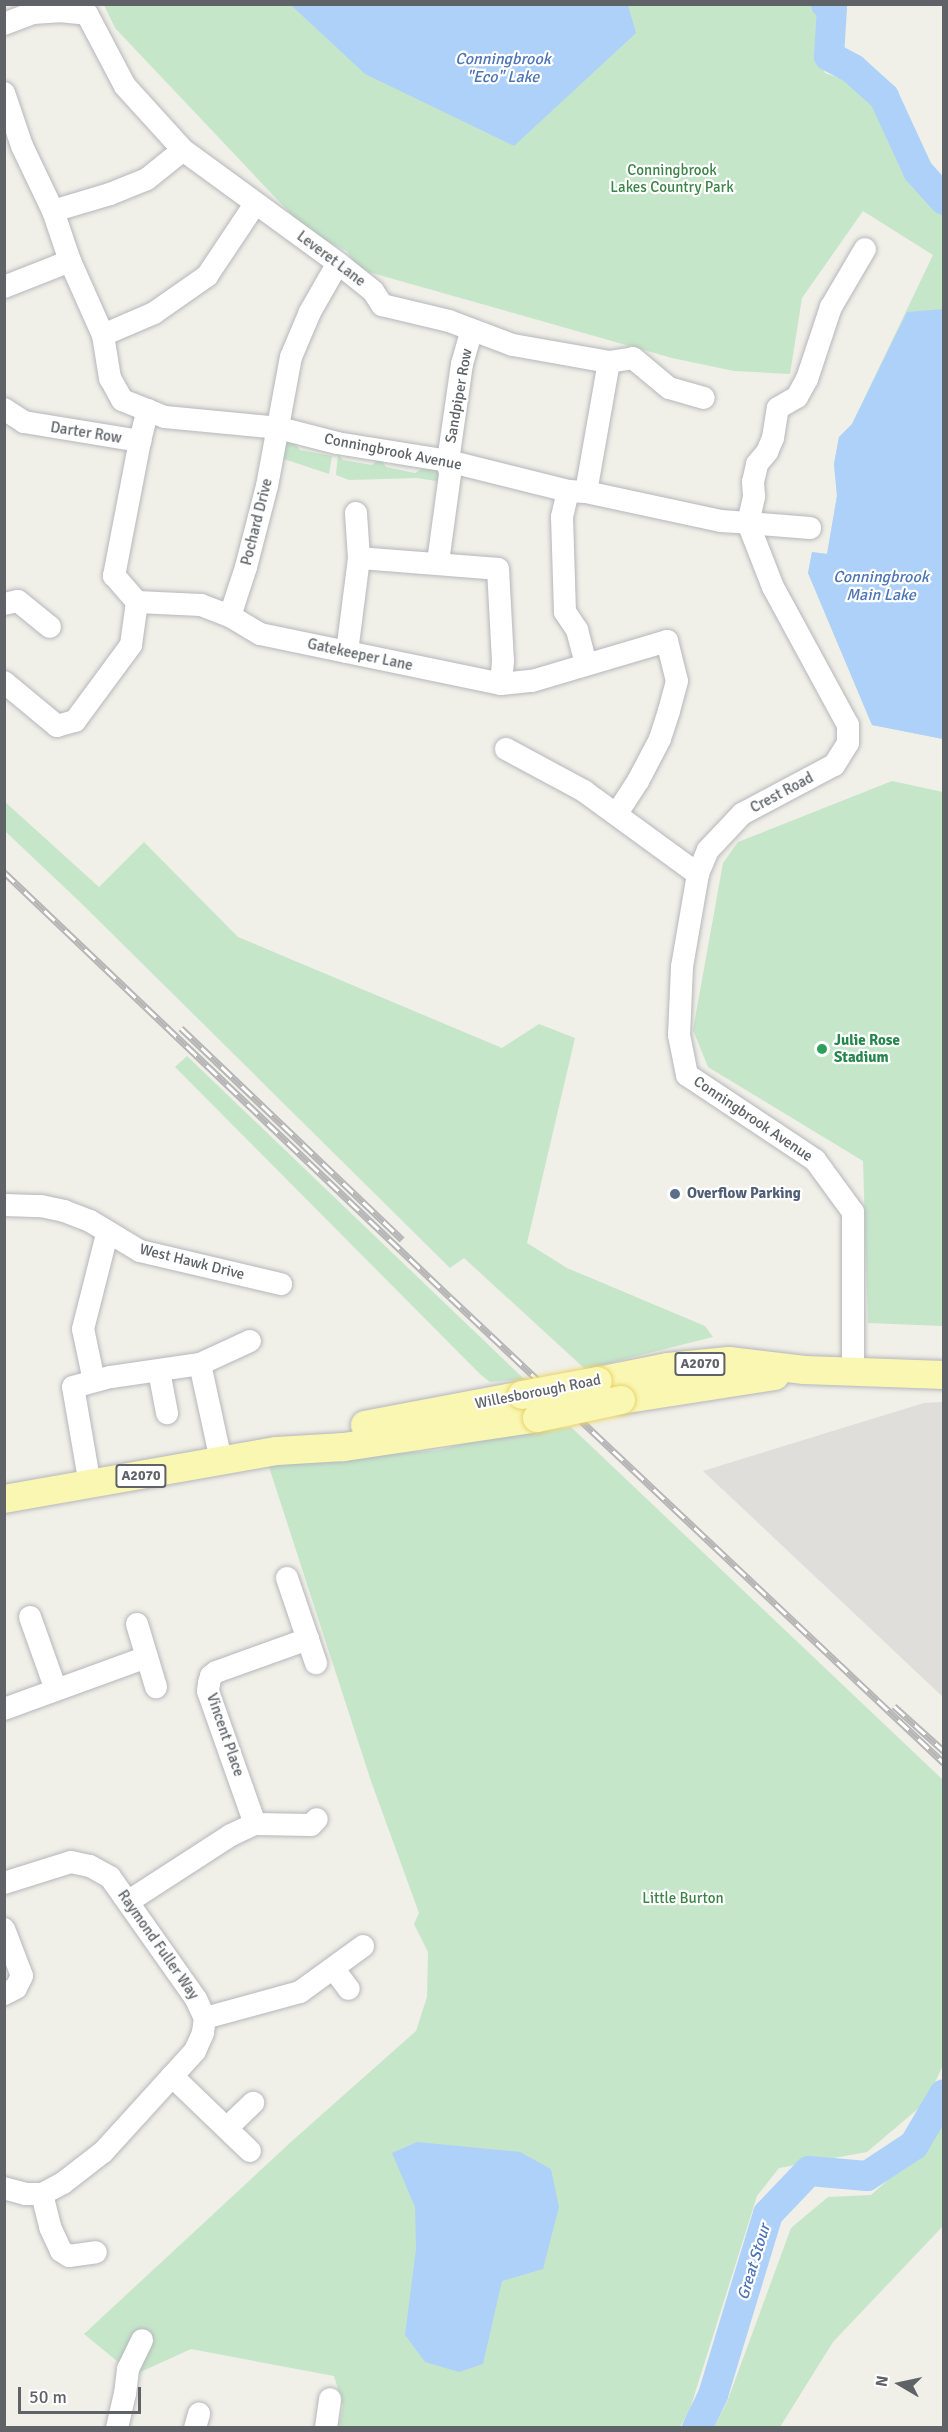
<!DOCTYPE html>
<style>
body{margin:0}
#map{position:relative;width:948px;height:2432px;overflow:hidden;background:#f0efe8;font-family:Signika,sans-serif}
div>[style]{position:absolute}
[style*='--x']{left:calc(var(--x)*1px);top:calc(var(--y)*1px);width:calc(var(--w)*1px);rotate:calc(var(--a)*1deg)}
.industrial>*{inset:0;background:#dfdeda}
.green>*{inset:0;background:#c6e6ca}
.water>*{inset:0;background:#aed1fa}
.river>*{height:30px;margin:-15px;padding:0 15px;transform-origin:15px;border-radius:15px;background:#aed1fa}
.roads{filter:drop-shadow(0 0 2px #b5b7bb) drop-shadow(0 0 2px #b5b7bb)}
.minor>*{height:22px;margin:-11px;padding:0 11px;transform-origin:11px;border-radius:11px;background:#fff}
.major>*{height:28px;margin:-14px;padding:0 14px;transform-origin:14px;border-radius:14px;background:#faf7b3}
.rail>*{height:7px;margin-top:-3.5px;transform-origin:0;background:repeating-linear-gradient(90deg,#fff 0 14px,#b6b6b7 0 28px);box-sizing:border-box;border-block:2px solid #b6b6b7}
.bridges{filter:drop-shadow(0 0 2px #ead368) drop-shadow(0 0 2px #ead368)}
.major-bridge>*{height:28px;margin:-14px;padding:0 14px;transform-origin:14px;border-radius:14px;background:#faf7b3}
.dots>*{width:16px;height:16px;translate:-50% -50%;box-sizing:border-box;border:3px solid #fff;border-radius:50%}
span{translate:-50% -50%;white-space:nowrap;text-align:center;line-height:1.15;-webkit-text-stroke:4.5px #fff;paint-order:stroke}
.shield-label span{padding:2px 4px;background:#fff;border:2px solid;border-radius:4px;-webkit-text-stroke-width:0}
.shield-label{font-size:14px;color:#5f6267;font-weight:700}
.park-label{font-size:15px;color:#3b8346}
.street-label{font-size:15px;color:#5f6267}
.leisure-label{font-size:15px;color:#27864d;font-weight:700}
.left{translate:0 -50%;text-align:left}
.service-label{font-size:15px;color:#4e5e75;font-weight:700}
.water-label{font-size:16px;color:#4d75b5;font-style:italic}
.frame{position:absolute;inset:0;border:6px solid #5f6267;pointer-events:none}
.north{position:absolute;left:870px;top:2354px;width:60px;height:60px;-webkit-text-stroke:4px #fff;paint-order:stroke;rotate:279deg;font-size:16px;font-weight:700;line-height:24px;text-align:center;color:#5f6267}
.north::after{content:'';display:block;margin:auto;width:21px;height:27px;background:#5f6267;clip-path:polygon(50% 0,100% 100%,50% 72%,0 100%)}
.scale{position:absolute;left:18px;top:2387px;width:123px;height:27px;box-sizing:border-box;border:3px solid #5f6267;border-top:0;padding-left:8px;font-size:18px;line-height:21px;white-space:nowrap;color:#5f6267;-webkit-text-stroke:4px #fff;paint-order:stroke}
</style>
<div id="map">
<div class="industrial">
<div style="clip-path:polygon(943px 1402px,944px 1402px,943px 1697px,703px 1471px,924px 1403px)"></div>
</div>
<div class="green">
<div style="clip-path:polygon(811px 4px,824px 27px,819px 59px,825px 73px,868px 88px,907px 170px,927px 198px,943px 204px,943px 739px,872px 725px,808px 573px,812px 552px,827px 554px,837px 496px,834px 464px,839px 437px,852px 424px,933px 255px,863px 211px,802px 298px,790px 374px,734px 371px,672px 358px,358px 269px,347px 251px,306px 230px,115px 28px,104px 5px)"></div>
<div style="clip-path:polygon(287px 443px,295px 444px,300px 450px,332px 456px,329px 474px,278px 457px,282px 444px)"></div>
<div style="clip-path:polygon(338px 454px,343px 460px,372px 465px,377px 461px,382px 461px,386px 467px,415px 473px,425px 467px,441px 472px,442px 482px,417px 478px,349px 480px,336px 475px)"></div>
<div style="clip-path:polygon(892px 781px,943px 792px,943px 1326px,868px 1323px,863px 1161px,708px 1067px,693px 1030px,723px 863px,738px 842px)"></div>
<div style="clip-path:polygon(4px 801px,99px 887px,144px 842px,238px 937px,502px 1048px,539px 1024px,575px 1038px,527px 1243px,567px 1268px,705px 1326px,713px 1337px,585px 1369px,464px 1258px,450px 1268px,82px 904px,5px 831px)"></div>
<div style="clip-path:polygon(187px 1056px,524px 1379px,490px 1382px,481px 1375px,175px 1067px)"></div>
<div style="clip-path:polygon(571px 1427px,943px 1780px,943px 2065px,926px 2102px,867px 2152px,779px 2168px,757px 2196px,690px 2409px,680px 2427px,339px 2427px,343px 2406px,334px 2376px,191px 2349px,134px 2375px,84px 2334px,292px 2141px,416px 2031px,427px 1997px,428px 1952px,414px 1924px,419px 1913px,371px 1781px,268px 1464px,439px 1450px,483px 1439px)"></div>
<div style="clip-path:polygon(943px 2116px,943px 2226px,833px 2342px,780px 2427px,714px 2427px,727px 2402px,791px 2228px,828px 2197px,871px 2195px,924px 2148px)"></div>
</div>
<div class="water">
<div style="clip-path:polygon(291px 5px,628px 5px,636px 33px,514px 146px,365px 74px)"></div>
<div style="clip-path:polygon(943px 309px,944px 309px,943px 739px,872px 725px,808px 573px,812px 552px,827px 554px,837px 496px,834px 464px,839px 437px,852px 424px,907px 312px)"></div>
<div style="clip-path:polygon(417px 2142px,520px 2152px,551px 2169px,559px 2207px,543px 2269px,502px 2281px,483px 2364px,459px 2372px,425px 2362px,405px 2335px,416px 2249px,415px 2207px,392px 2153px)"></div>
</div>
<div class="river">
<div style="--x:826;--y:4;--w:7;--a:34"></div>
<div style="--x:832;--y:8;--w:48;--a:93.6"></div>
<div style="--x:829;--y:56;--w:27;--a:28"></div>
<div style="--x:853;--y:69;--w:42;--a:42.1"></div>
<div style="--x:884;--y:97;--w:81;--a:65.3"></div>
<div style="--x:918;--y:171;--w:39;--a:48"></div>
<div style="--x:697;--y:2428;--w:37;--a:-64"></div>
<div style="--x:713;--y:2395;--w:189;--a:-73.1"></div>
<div style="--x:768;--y:2214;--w:59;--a:-46.4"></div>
<div style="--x:809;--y:2171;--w:58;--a:4.9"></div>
<div style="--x:867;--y:2176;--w:56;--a:-33.4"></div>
<div style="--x:914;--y:2145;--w:59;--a:-59.5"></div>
</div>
<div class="roads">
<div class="minor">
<div style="--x:4;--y:24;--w:31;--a:-21"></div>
<div style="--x:33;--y:13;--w:26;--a:-4"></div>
<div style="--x:59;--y:11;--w:28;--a:6"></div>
<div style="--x:87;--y:14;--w:81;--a:62.2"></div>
<div style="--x:125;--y:86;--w:86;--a:47.8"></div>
<div style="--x:183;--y:150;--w:192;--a:36.1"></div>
<div style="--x:338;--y:263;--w:45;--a:38.7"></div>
<div style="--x:373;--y:291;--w:17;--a:57"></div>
<div style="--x:382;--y:305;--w:69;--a:13.4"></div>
<div style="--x:449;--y:321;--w:68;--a:20.6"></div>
<div style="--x:513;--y:345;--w:97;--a:10"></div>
<div style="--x:609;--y:362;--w:24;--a:-9"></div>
<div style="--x:633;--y:358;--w:47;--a:39.8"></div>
<div style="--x:669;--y:388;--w:36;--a:16"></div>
<div style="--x:4;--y:93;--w:56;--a:71.2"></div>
<div style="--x:22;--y:146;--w:72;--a:64.5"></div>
<div style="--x:53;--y:211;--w:53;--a:71.2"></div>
<div style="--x:70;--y:261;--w:81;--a:66"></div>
<div style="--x:103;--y:335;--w:44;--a:80.8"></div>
<div style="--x:110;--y:378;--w:25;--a:61"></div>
<div style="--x:122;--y:400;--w:46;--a:21.6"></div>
<div style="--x:165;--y:417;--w:115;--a:5.5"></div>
<div style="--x:279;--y:428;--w:60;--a:14.5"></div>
<div style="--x:337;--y:443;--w:112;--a:9.2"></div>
<div style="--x:448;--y:461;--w:124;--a:14"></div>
<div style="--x:568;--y:491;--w:18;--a:3"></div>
<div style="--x:586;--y:492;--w:138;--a:12.1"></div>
<div style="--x:721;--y:521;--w:27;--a:4"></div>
<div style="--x:748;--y:523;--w:69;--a:68.7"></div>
<div style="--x:773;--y:587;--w:157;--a:61.5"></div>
<div style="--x:848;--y:725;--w:18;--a:90"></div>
<div style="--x:848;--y:743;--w:26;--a:122"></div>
<div style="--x:834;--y:765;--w:104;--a:152"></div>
<div style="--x:742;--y:814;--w:50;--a:133.4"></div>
<div style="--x:708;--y:850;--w:26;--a:113"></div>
<div style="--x:698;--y:874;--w:94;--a:99.8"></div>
<div style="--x:682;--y:967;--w:68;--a:92.5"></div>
<div style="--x:679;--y:1035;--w:41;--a:78.7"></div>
<div style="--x:687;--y:1075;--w:154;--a:33.6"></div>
<div style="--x:815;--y:1160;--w:64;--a:53.8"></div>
<div style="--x:853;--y:1212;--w:160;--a:90"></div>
<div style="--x:53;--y:211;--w:59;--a:-16.6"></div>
<div style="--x:110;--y:194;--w:40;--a:-22"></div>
<div style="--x:147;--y:179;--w:46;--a:-38.9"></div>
<div style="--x:4;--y:287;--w:71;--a:-21.5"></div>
<div style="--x:103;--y:335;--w:56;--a:-23.3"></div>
<div style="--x:154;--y:313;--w:65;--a:-34.9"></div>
<div style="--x:207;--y:276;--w:87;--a:-56.3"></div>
<div style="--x:4;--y:409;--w:24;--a:33"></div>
<div style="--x:24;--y:422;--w:118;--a:9.3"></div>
<div style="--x:140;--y:441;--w:32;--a:-76"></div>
<div style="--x:568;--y:491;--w:27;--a:103"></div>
<div style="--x:562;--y:517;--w:95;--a:88.2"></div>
<div style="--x:565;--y:612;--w:22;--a:56"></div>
<div style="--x:577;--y:630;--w:35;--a:75"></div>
<div style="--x:586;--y:492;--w:132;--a:-80"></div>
<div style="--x:356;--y:513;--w:45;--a:86.2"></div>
<div style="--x:810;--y:528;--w:62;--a:-175.4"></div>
<div style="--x:748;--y:523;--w:28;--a:-77"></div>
<div style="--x:754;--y:496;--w:14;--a:-94"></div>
<div style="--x:753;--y:482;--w:18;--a:-77"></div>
<div style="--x:757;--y:464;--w:16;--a:-50"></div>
<div style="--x:767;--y:452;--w:15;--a:-67"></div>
<div style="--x:773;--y:438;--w:30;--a:-81"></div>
<div style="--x:778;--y:408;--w:22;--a:-30"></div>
<div style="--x:797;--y:397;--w:21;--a:-61"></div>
<div style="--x:807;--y:379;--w:76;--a:-71.6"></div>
<div style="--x:831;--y:307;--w:67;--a:-59.6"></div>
<div style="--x:438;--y:562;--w:89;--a:-82.2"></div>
<div style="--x:450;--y:474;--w:13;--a:-99"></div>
<div style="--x:448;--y:461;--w:98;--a:-81.8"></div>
<div style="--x:462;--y:364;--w:35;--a:-74"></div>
<div style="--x:137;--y:602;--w:64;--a:2.7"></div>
<div style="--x:201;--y:605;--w:31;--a:21"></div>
<div style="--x:230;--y:616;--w:35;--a:31"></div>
<div style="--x:260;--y:634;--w:246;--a:11.7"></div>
<div style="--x:501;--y:684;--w:31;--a:-6"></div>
<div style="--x:532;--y:681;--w:141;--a:-16.5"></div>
<div style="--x:667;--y:641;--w:41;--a:76"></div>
<div style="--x:677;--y:681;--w:31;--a:105"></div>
<div style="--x:669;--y:711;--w:29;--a:108"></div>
<div style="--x:660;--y:739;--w:47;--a:117.6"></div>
<div style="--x:638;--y:781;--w:38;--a:123"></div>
<div style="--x:137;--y:602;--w:35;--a:-131"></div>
<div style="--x:114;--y:576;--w:137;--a:-79.1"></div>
<div style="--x:4;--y:604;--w:14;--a:-12"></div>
<div style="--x:18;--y:601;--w:41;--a:39.1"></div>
<div style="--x:230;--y:616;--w:52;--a:-71.9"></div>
<div style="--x:246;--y:567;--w:84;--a:-75.5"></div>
<div style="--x:267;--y:486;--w:131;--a:-79.5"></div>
<div style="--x:291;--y:357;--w:49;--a:-67.1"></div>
<div style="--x:310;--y:312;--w:56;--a:-60.3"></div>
<div style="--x:347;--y:652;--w:95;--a:-82.7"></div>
<div style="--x:359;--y:558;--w:139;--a:4.5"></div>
<div style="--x:498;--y:569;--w:92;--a:86.9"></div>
<div style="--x:503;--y:661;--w:23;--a:95"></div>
<div style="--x:4;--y:682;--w:69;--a:39.7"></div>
<div style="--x:57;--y:726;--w:19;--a:-16"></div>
<div style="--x:75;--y:721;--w:94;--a:-53.6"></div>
<div style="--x:131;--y:645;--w:43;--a:-82.1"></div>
<div style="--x:506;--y:749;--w:89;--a:28.3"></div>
<div style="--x:584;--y:791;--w:141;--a:36.1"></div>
<div style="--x:4;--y:1205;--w:37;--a:2"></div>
<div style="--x:41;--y:1206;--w:24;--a:12"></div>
<div style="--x:64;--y:1211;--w:28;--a:21"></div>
<div style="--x:90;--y:1221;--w:58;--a:31"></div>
<div style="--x:140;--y:1251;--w:145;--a:13.2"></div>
<div style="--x:200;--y:1364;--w:98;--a:77.7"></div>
<div style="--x:159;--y:1371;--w:43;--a:79.2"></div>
<div style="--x:94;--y:1381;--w:53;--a:-101.9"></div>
<div style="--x:83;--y:1329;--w:98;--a:-75.8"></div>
<div style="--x:90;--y:1485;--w:99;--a:-99.8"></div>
<div style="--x:73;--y:1387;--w:39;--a:-15"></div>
<div style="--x:111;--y:1377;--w:90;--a:-8.3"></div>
<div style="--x:200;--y:1364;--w:55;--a:-24.7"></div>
<div style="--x:287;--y:1578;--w:90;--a:71.2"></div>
<div style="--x:30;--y:1617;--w:77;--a:70.4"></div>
<div style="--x:137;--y:1624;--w:66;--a:73.2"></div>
<div style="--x:4;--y:1709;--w:152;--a:-20"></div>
<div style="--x:255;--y:1824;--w:141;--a:-109.5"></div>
<div style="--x:208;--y:1691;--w:8;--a:-83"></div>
<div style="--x:209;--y:1683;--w:7;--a:-74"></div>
<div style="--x:211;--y:1676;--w:6;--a:-39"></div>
<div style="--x:216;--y:1672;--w:98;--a:-19.7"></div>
<div style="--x:4;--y:1883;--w:70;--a:-17.4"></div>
<div style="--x:71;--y:1862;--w:19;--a:12"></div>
<div style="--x:90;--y:1866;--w:23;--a:29"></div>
<div style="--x:110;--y:1877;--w:149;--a:54.8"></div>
<div style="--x:196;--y:1999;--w:21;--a:65"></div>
<div style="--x:205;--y:2018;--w:15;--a:98"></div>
<div style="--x:203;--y:2033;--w:20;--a:114"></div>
<div style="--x:195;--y:2051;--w:137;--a:132.3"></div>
<div style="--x:103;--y:2152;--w:51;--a:142.2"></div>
<div style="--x:63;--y:2183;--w:24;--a:152"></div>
<div style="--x:42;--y:2194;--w:16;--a:180"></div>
<div style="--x:26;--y:2194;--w:23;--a:-165"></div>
<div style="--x:129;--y:1901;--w:121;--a:-32.9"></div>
<div style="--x:231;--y:1835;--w:26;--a:-25"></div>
<div style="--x:255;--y:1824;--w:56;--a:1"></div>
<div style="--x:311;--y:1825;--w:8;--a:-45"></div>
<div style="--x:4;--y:1929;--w:50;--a:69"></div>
<div style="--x:22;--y:1976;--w:13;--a:117"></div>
<div style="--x:16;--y:1988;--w:13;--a:153"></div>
<div style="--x:333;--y:1968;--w:26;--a:53"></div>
<div style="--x:205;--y:2018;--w:98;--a:-15.3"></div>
<div style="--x:300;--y:1992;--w:78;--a:-36.1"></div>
<div style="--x:172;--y:2076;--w:108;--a:43.9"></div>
<div style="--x:228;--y:2127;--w:35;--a:-44"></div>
<div style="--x:42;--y:2194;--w:34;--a:76"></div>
<div style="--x:50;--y:2227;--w:26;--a:65"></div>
<div style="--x:61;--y:2251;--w:9;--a:32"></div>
<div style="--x:69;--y:2256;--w:27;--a:-8"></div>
<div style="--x:117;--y:2428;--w:35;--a:-77"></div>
<div style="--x:125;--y:2394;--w:25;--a:-83"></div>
<div style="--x:128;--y:2369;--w:32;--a:-64"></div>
<div style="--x:195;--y:2428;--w:15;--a:-74"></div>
<div style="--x:326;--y:2428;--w:29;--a:-82"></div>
</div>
<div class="major">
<div style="--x:598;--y:1381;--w:71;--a:-11.3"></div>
<div style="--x:668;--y:1367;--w:61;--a:-5.6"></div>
<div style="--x:729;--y:1361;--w:76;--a:6.8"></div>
<div style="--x:804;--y:1370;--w:140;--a:2"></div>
<div style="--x:621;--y:1400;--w:156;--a:-8.9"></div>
<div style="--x:365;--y:1425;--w:160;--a:-10.8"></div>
<div style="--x:4;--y:1499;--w:277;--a:-10"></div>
<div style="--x:277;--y:1451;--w:67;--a:-3.4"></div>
<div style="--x:344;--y:1447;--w:195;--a:-8.5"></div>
</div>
</div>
<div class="rail">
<div style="--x:4;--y:872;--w:616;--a:43.62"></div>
<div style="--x:450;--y:1297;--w:679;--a:43.33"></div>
<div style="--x:181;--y:1028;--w:306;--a:43.7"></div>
<div style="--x:894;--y:1706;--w:67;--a:42"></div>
</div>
<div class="bridges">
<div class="major-bridge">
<div style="--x:522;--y:1395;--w:77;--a:-10.4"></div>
<div style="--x:537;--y:1418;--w:86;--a:-12.1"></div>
</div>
</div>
<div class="dots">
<div style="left:822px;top:1049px;background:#2e9e5b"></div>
<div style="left:675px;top:1194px;background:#5c6f8a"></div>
</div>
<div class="shield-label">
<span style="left:700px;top:1364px">A2070</span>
<span style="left:141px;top:1476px">A2070</span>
</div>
<div class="park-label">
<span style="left:672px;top:179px">Conningbrook<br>Lakes Country Park</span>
<span style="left:683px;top:1899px">Little Burton</span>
</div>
<div class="street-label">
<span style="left:331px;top:259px;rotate:37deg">Leveret Lane</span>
<span style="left:459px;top:396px;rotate:-80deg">Sandpiper Row</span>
<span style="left:86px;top:433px;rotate:9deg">Darter Row</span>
<span style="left:393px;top:452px;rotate:11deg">Conningbrook Avenue</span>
<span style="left:257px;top:522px;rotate:-76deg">Pochard Drive</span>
<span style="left:360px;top:655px;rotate:12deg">Gatekeeper Lane</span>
<span style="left:782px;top:793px;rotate:-28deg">Crest Road</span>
<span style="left:753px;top:1119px;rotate:34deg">Conningbrook Avenue</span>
<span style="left:192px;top:1262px;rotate:14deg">West Hawk Drive</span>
<span style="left:538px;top:1392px;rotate:-11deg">Willesborough Road</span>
<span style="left:225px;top:1735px;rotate:71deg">Vincent Place</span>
<span style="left:158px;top:1945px;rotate:55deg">Raymond Fuller Way</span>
</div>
<div class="leisure-label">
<span class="left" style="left:834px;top:1049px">Julie Rose<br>Stadium</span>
</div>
<div class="service-label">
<span class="left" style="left:687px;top:1194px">Overflow Parking</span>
</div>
<div class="water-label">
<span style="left:503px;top:68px">Conningbrook<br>"Eco" Lake</span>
<span style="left:881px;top:586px">Conningbrook<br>Main Lake</span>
<span style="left:754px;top:2262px;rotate:-73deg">Great Stour</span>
</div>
<div class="frame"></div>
<div class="north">N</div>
<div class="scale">50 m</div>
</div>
